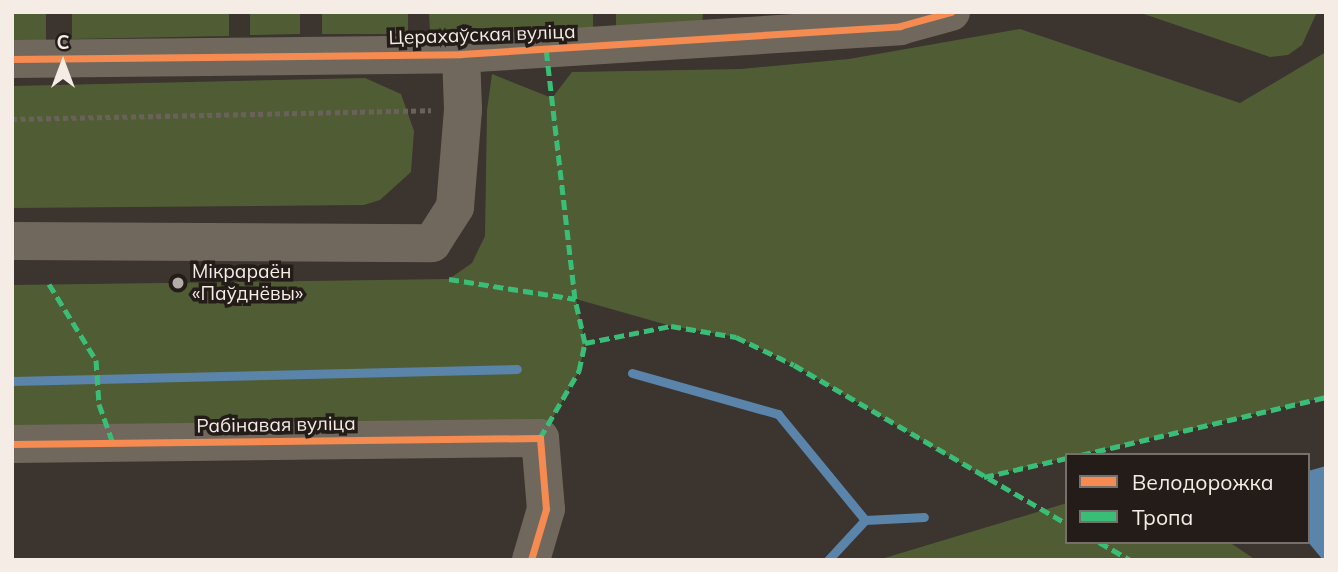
<!DOCTYPE html>
<meta charset="utf-8">
<style>
body{margin:0}
#map{position:relative;width:1338px;height:572px;overflow:hidden;background:#3b342f;font-family:Mulish,sans-serif}
div>[style]{position:absolute}
[style*='--x']{left:calc(var(--x)*1px);top:calc(var(--y)*1px);width:calc(var(--w)*1px);rotate:calc(var(--a)*1deg)}
.green>*{inset:0;background:#505d34}
.water>*{inset:0;background:#5a84aa}
.stream>*{height:9px;margin:-4.5px;padding:0 4.5px;transform-origin:4.5px;border-radius:4.5px;background:#5a84aa}
.path>*{height:4.5px;margin-top:-2.25px;transform-origin:0;background:repeating-linear-gradient(90deg,#6a625a 0 5px,transparent 0 8.5px)}
.minor>*{height:38px;margin:-19px;padding:0 19px;transform-origin:19px;border-radius:19px;background:#71685d}
.quiet>*{height:5px;margin-top:-2.5px;transform-origin:0;background:repeating-linear-gradient(90deg,#3abd76 0 10px,transparent 0 15px)}
.cycleway>*{height:7px;margin:-3.5px;padding:0 3.5px;transform-origin:3.5px;border-radius:3.5px;background:#f68b52}
.dots>*{width:19px;height:19px;translate:-50% -50%;box-sizing:border-box;border:4px solid #231c18;border-radius:50%}
span{translate:-50% -50%;white-space:nowrap;text-align:center;line-height:1.15;-webkit-text-stroke:7px #231c18;paint-order:stroke}
.street-label{font-size:19px;color:#f5ece6}
.poi-label{font-size:19px;color:#f5ece6}
.left{translate:0 -50%;text-align:left}
.frame{position:absolute;inset:0;border:14px solid #f5ece6;pointer-events:none}
.legend{position:absolute;left:1065px;top:453px;width:245px;height:91px;box-sizing:border-box;background:#231c18;border:2px solid #776f6a;margin:0;padding:9px 12px;list-style:none;font-size:21px;color:#f5ece6}
.legend li{display:flex;align-items:center;gap:14px;height:35px}
.legend b{width:35px;border:2px solid #776f6a}
.north{position:absolute;left:28px;top:28px;width:70px;height:70px;-webkit-text-stroke:5px #231c18;paint-order:stroke;rotate:0deg;font-size:19px;font-weight:700;line-height:28px;text-align:center;color:#f5ece6}
.north::after{content:'';display:block;margin:auto;width:24px;height:32px;background:#f5ece6;clip-path:polygon(50% 0,100% 100%,50% 72%,0 100%)}
</style>
<div id="map">
<div class="green">
<div style="clip-path:polygon(12px 12px,46px 12px,46px 40px,12px 40px)"></div>
<div style="clip-path:polygon(72px 12px,229px 12px,229px 36px,72px 39px)"></div>
<div style="clip-path:polygon(250px 12px,300px 12px,300px 34px,250px 35px)"></div>
<div style="clip-path:polygon(322px 12px,408px 12px,408px 34px,322px 34px)"></div>
<div style="clip-path:polygon(429px 12px,593px 12px,593px 31px,430px 33px)"></div>
<div style="clip-path:polygon(616px 12px,703px 12px,702px 27px,616px 30px)"></div>
<div style="clip-path:polygon(1138px 12px,1317px 12px,1302px 45px,1288px 55px,1270px 57px)"></div>
<div style="clip-path:polygon(1020px 29px,1240px 103px,1326px 52px,1326px 397px,984px 477px,794px 365px,736px 337px,671px 326px,576px 299px,585px 343px,579px 371px,551px 421px,12px 429px,12px 285px,449px 279px,472px 263px,485px 236px,487px 110px,492px 74px,552px 98px,572px 72px,741px 69px,849px 59px)"></div>
<div style="clip-path:polygon(365px 78px,401px 94px,414px 131px,411px 172px,380px 200px,364px 205px,12px 208px,12px 86px)"></div>
<div style="clip-path:polygon(1067px 503px,1067px 542px,1229px 542px,1256px 560px,878px 560px)"></div>
</div>
<div class="water">
<div style="clip-path:polygon(1326px 466px,1326px 560px,1323px 560px,1308px 542px,1308px 471px)"></div>
</div>
<div class="stream">
<div style="--x:632;--y:373;--w:152;--a:15.7"></div>
<div style="--x:778;--y:414;--w:137;--a:50.6"></div>
<div style="--x:12;--y:381;--w:505;--a:-1.36"></div>
<div style="--x:828;--y:560;--w:54;--a:-47.2"></div>
<div style="--x:865;--y:520;--w:59;--a:-2.9"></div>
</div>
<div class="path">
<div style="--x:12;--y:119;--w:419;--a:-1.2"></div>
</div>
<div class="minor">
<div style="--x:12;--y:59;--w:449;--a:-0.6"></div>
<div style="--x:461;--y:54;--w:440;--a:-3.6"></div>
<div style="--x:900;--y:26;--w:53;--a:-15.4"></div>
<div style="--x:12;--y:241;--w:420;--a:0.3"></div>
<div style="--x:432;--y:243;--w:43;--a:-57.4"></div>
<div style="--x:455;--y:207;--w:98;--a:-85.3"></div>
<div style="--x:463;--y:109;--w:55;--a:-92.1"></div>
<div style="--x:12;--y:444;--w:528;--a:-0.65"></div>
<div style="--x:540;--y:438;--w:71;--a:85.2"></div>
<div style="--x:546;--y:509;--w:53;--a:106.4"></div>
</div>
<div class="quiet">
<div style="--x:449;--y:279;--w:128;--a:9"></div>
<div style="--x:49;--y:284;--w:89;--a:58.3"></div>
<div style="--x:96;--y:360;--w:44;--a:86.1"></div>
<div style="--x:99;--y:404;--w:41;--a:70.3"></div>
<div style="--x:585;--y:343;--w:88;--a:-11.2"></div>
<div style="--x:671;--y:326;--w:66;--a:9.6"></div>
<div style="--x:736;--y:337;--w:64;--a:25.8"></div>
<div style="--x:794;--y:365;--w:316;--a:30.2"></div>
<div style="--x:540;--y:438;--w:78;--a:-59.8"></div>
<div style="--x:579;--y:371;--w:29;--a:-78"></div>
<div style="--x:585;--y:343;--w:45;--a:-102.8"></div>
<div style="--x:575;--y:299;--w:251;--a:-96.6"></div>
<div style="--x:1081;--y:455;--w:252;--a:-13.3"></div>
<div style="--x:984;--y:477;--w:85;--a:-12.9"></div>
<div style="--x:1099;--y:542;--w:36;--a:30"></div>
</div>
<div class="cycleway">
<div style="--x:12;--y:59;--w:449;--a:-0.6"></div>
<div style="--x:461;--y:54;--w:440;--a:-3.6"></div>
<div style="--x:900;--y:26;--w:53;--a:-15.4"></div>
<div style="--x:12;--y:444;--w:528;--a:-0.65"></div>
<div style="--x:540;--y:438;--w:71;--a:85.2"></div>
<div style="--x:546;--y:509;--w:53;--a:106.4"></div>
</div>
<div class="dots">
<div style="left:178px;top:283px;background:#b4aca6"></div>
</div>
<div class="street-label">
<span style="left:482px;top:35px;rotate:-2deg">Церахаўская вуліца</span>
<span style="left:276px;top:425px;rotate:-1deg">Рабінавая вуліца</span>
</div>
<div class="poi-label">
<span class="left" style="left:192px;top:283px">Мікрараён<br>«Паўднёвы»</span>
</div>
<div class="frame"></div>
<ul class="legend">
<li><b style="height:9px;background:#f68b52"></b>Велодорожка</li>
<li><b style="height:9px;background:#3abd76"></b>Тропа</li>
</ul>
<div class="north">С</div>
</div>
